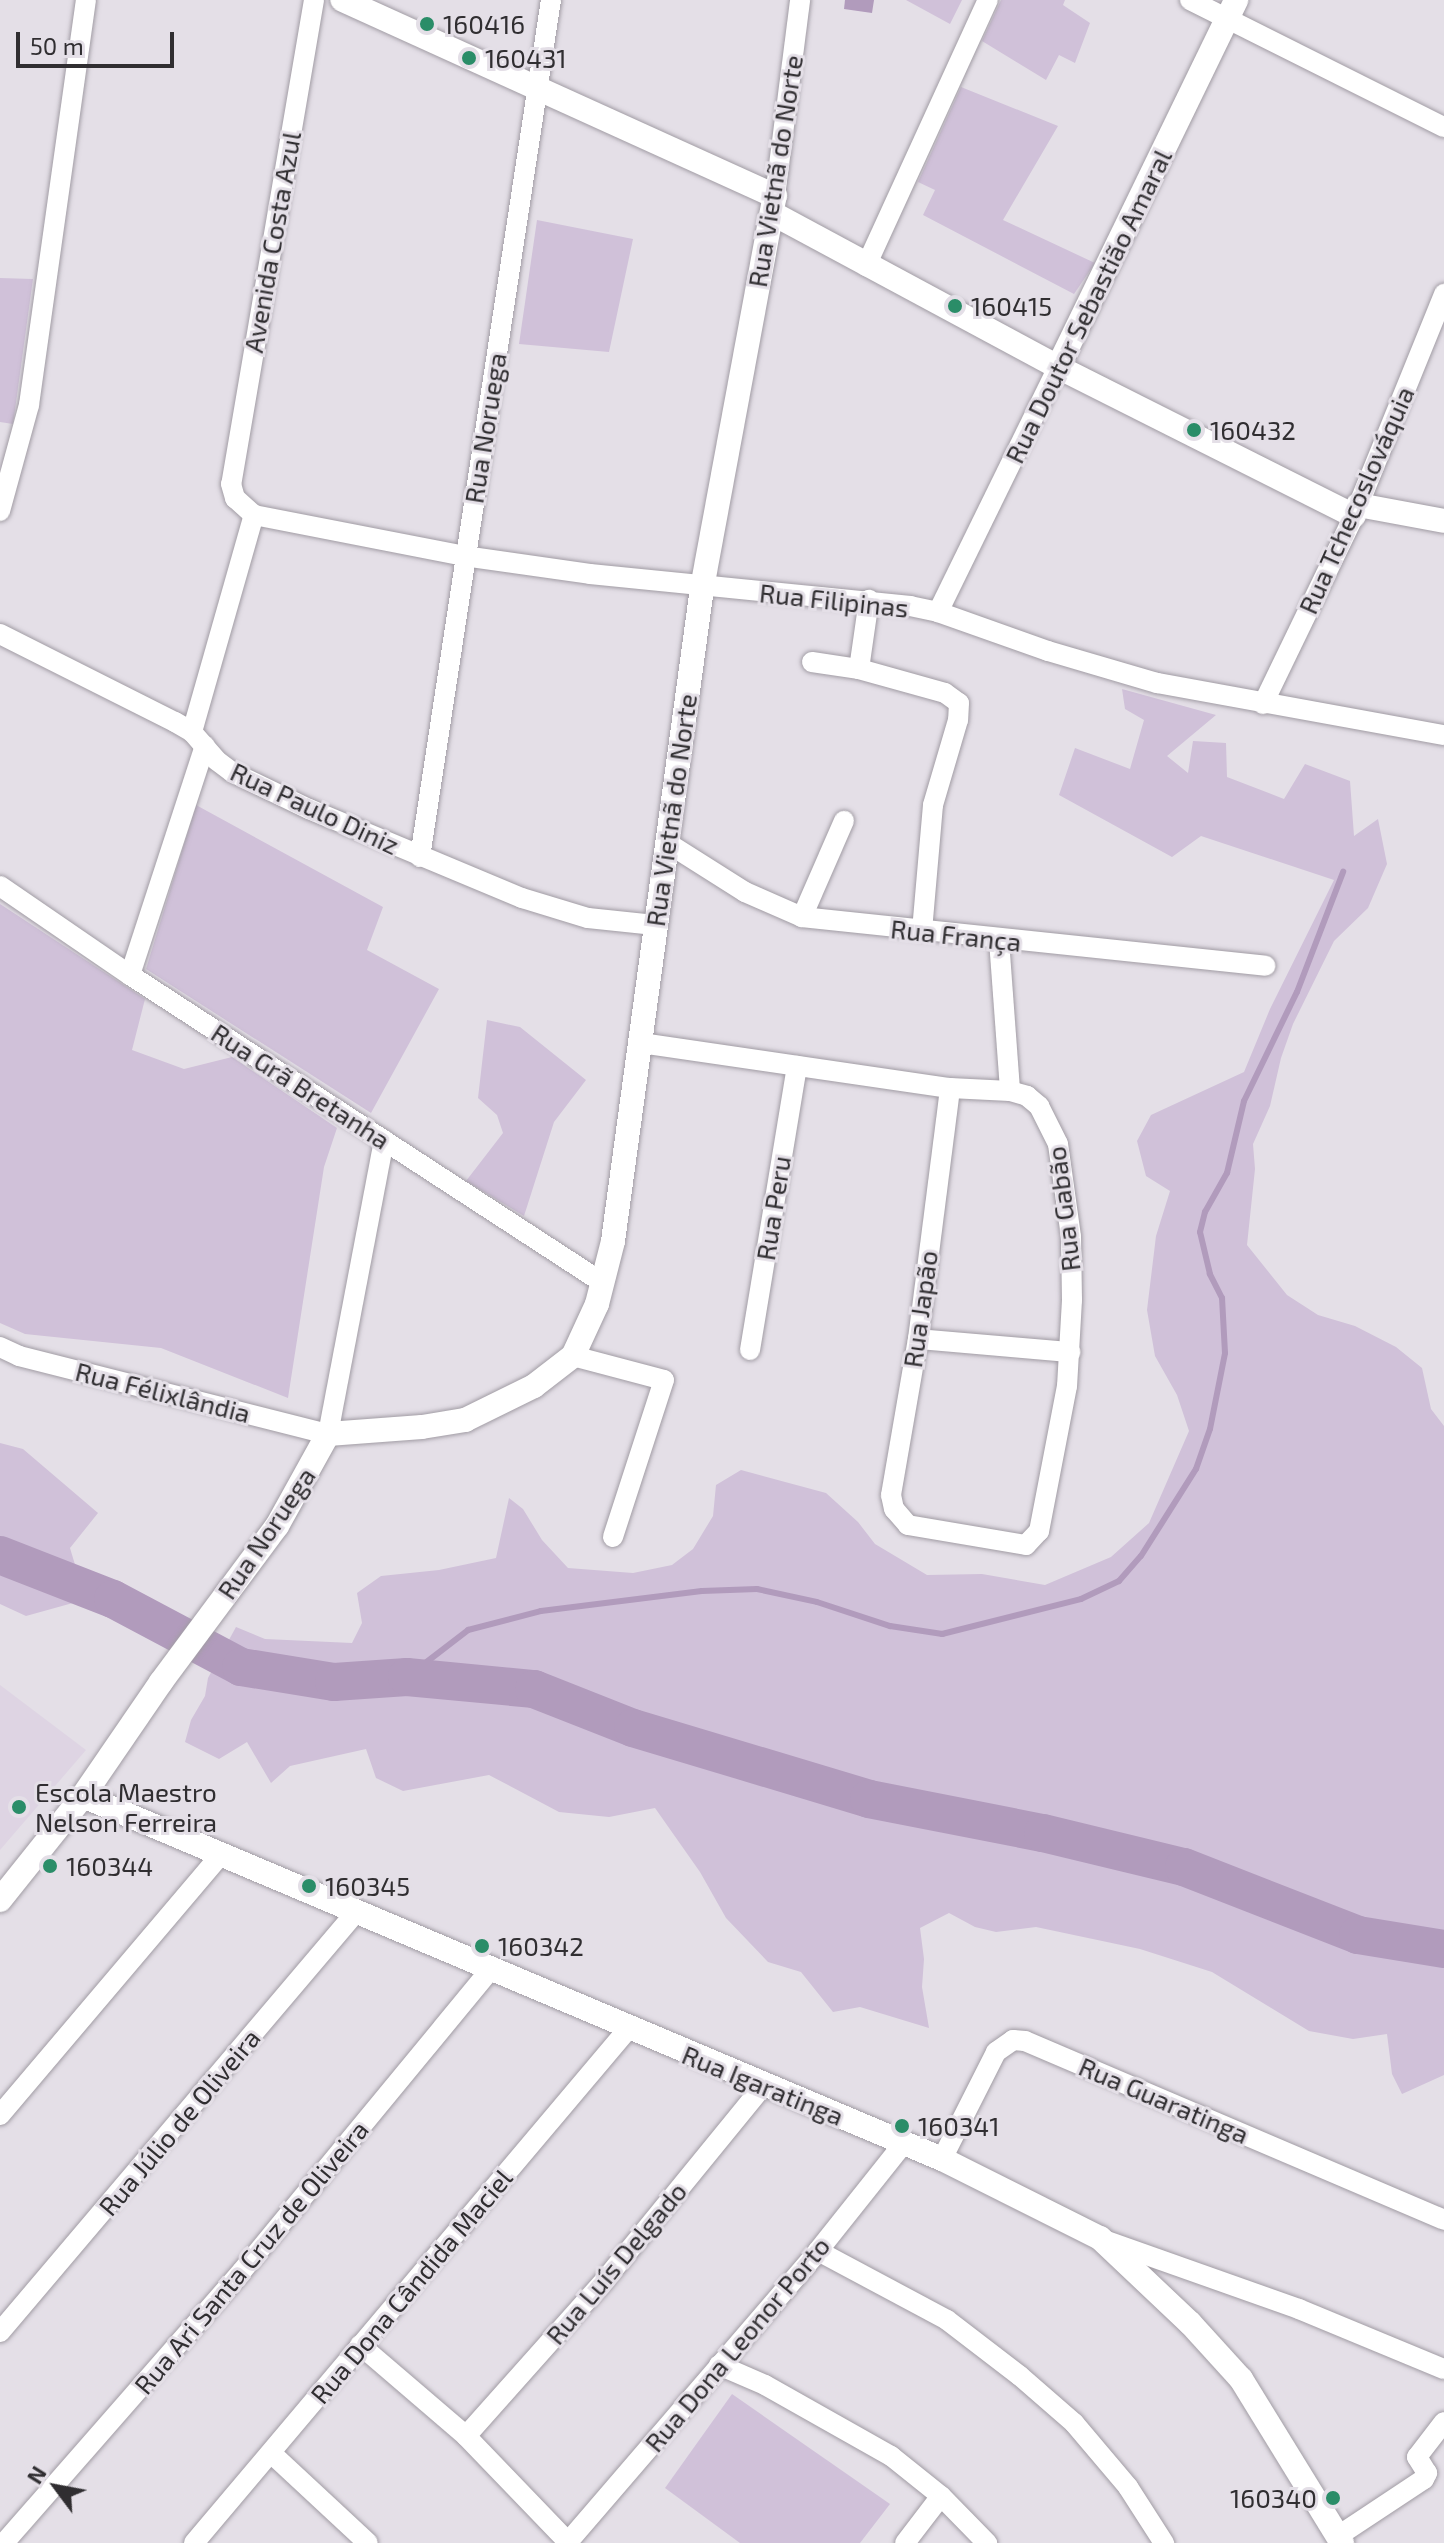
<!DOCTYPE html>
<meta charset="utf-8">
<style>
body{margin:0}
#map{position:relative;width:1444px;height:2543px;overflow:hidden;background:#e4dfe7;font-family:"Exo 2",sans-serif}
div>[style]{position:absolute}
[style*='--x']{left:calc(var(--x)*1px);top:calc(var(--y)*1px);width:calc(var(--w)*1px);rotate:calc(var(--a)*1deg)}
.built>*{inset:0;background:#ded4e3}
.green>*{inset:0;background:#d0c1d9}
.water>*{inset:0;background:#b19bbc}
.stream>*{height:6px;margin:-3px;padding:0 3px;transform-origin:3px;border-radius:3px;background:#b19bbc}
.river>*{height:38px;margin:-19px;padding:0 19px;transform-origin:19px;border-radius:19px;background:#b19bbc}
.roads{filter:drop-shadow(0 0 2px #a19ca4) drop-shadow(0 0 2px #a19ca4)}
.minor>*{height:20px;margin:-10px;padding:0 10px;transform-origin:10px;border-radius:10px;background:#fff}
.tertiary>*{height:24px;margin:-12px;padding:0 12px;transform-origin:12px;border-radius:12px;background:#fff}
.dots>*{width:22px;height:22px;translate:-50% -50%;box-sizing:border-box;border:4px solid #e4dfe7;border-radius:50%}
span{translate:-50% -50%;white-space:nowrap;text-align:center;line-height:1.15;-webkit-text-stroke:6px #e4dfe7;paint-order:stroke}
.poi-label{font-size:26px;color:#302e31}
.left{translate:0 -50%;text-align:left}
.right{translate:-100% -50%;text-align:right}
.street-label{font-size:26px;color:#302e31}
.north{position:absolute;left:16px;top:2447px;width:80px;height:80px;-webkit-text-stroke:6px #e4dfe7;paint-order:stroke;rotate:302deg;font-size:22px;font-weight:700;line-height:32px;text-align:center;color:#302e31}
.north::after{content:'';display:block;margin:auto;width:28px;height:36px;background:#302e31;clip-path:polygon(50% 0,100% 100%,50% 72%,0 100%)}
.scale{position:absolute;left:16px;top:32px;width:158px;height:36px;box-sizing:border-box;border:4px solid #302e31;border-top:0;padding-left:10px;font-size:24px;line-height:28px;white-space:nowrap;color:#302e31;-webkit-text-stroke:6px #e4dfe7;paint-order:stroke}
</style>
<div id="map">
<div class="built">
<div style="clip-path:polygon(0 1685px,86px 1750px,0 1850px)"></div>
</div>
<div class="green">
<div style="clip-path:polygon(906px 0,962px 0,950px 24px)"></div>
<div style="clip-path:polygon(1001px 0,1065px 0,1063px 5px,1090px 23px,1075px 63px,1059px 55px,1046px 80px,982px 41px)"></div>
<div style="clip-path:polygon(961px 87px,1058px 126px,1003px 220px,1095px 263px,1074px 294px,923px 215px,935px 190px,918px 182px)"></div>
<div style="clip-path:polygon(537px 220px,633px 239px,609px 352px,519px 344px)"></div>
<div style="clip-path:polygon(0 278px,33px 279px,13px 424px,0 422px)"></div>
<div style="clip-path:polygon(1122px 689px,1216px 715px,1167px 756px,1188px 773px,1193px 741px,1226px 743px,1227px 777px,1284px 799px,1305px 764px,1350px 781px,1354px 836px,1378px 819px,1387px 864px,1368px 908px,1334px 941px,1293px 1024px,1281px 1058px,1270px 1106px,1253px 1144px,1255px 1169px,1247px 1245px,1287px 1295px,1318px 1315px,1355px 1326px,1396px 1347px,1422px 1368px,1431px 1409px,1444px 1426px,1444px 2075px,1402px 2094px,1392px 2074px,1387px 2034px,1353px 2039px,1309px 2031px,1212px 1972px,1140px 1949px,1036px 1927px,996px 1932px,975px 1927px,949px 1913px,920px 1928px,924px 1959px,922px 1987px,929px 2028px,860px 2007px,833px 2012px,801px 1972px,768px 1962px,726px 1918px,700px 1872px,655px 1808px,609px 1817px,559px 1812px,489px 1775px,403px 1791px,376px 1778px,366px 1749px,290px 1766px,271px 1783px,247px 1742px,219px 1759px,185px 1742px,191px 1720px,205px 1696px,208px 1678px,236px 1627px,265px 1639px,352px 1643px,362px 1623px,357px 1593px,381px 1576px,439px 1570px,496px 1558px,509px 1498px,523px 1509px,542px 1540px,568px 1568px,633px 1573px,672px 1565px,693px 1549px,713px 1516px,716px 1485px,741px 1470px,826px 1493px,858px 1522px,875px 1544px,927px 1575px,982px 1574px,1045px 1585px,1111px 1557px,1149px 1523px,1189px 1431px,1177px 1395px,1155px 1356px,1147px 1310px,1156px 1236px,1170px 1191px,1146px 1176px,1137px 1141px,1151px 1115px,1244px 1072px,1270px 1009px,1334px 880px,1201px 836px,1172px 857px,1059px 795px,1075px 748px,1130px 769px,1144px 720px,1125px 709px)"></div>
<div style="clip-path:polygon(196px 805px,383px 907px,367px 950px,439px 989px,371px 1113px,146px 969px)"></div>
<div style="clip-path:polygon(0 904px,145px 999px,132px 1050px,184px 1069px,232px 1057px,337px 1128px,324px 1167px,288px 1398px,161px 1348px,25px 1334px,0 1323px)"></div>
<div style="clip-path:polygon(487px 1020px,520px 1027px,586px 1080px,554px 1122px,524px 1216px,466px 1181px,503px 1133px,497px 1115px,478px 1098px)"></div>
<div style="clip-path:polygon(0 1443px,23px 1449px,98px 1513px,70px 1548px,79px 1578px,116px 1588px,221px 1647px,116px 1591px,26px 1616px,0 1604px)"></div>
<div style="clip-path:polygon(732px 2394px,890px 2504px,860px 2543px,740px 2543px,665px 2488px)"></div>
</div>
<div class="water">
<div style="clip-path:polygon(845px 0,874px 0,872px 13px,844px 9px)"></div>
</div>
<div class="stream">
<div style="--x:407;--y:1677;--w:77;--a:-37.6"></div>
<div style="--x:468;--y:1630;--w:75;--a:-14.6"></div>
<div style="--x:541;--y:1611;--w:162;--a:-7.1"></div>
<div style="--x:702;--y:1591;--w:55;--a:-2.1"></div>
<div style="--x:757;--y:1589;--w:61;--a:12.2"></div>
<div style="--x:817;--y:1602;--w:77;--a:18.2"></div>
<div style="--x:890;--y:1626;--w:53;--a:8.7"></div>
<div style="--x:942;--y:1634;--w:143;--a:-14.1"></div>
<div style="--x:1081;--y:1599;--w:42;--a:-25.3"></div>
<div style="--x:1119;--y:1581;--w:33;--a:-49"></div>
<div style="--x:1141;--y:1556;--w:103;--a:-57.7"></div>
<div style="--x:1196;--y:1469;--w:42;--a:-70.7"></div>
<div style="--x:1210;--y:1429;--w:77;--a:-78.8"></div>
<div style="--x:1225;--y:1353;--w:55;--a:-93.1"></div>
<div style="--x:1222;--y:1298;--w:27;--a:-117"></div>
<div style="--x:1210;--y:1274;--w:43;--a:-103.4"></div>
<div style="--x:1200;--y:1232;--w:21;--a:-76"></div>
<div style="--x:1205;--y:1212;--w:45;--a:-60.6"></div>
<div style="--x:1227;--y:1173;--w:74;--a:-76.7"></div>
<div style="--x:1244;--y:1101;--w:121;--a:-64.1"></div>
<div style="--x:1297;--y:992;--w:129;--a:-69"></div>
</div>
<div class="river">
<div style="--x:0;--y:1555;--w:121;--a:21.3"></div>
<div style="--x:113;--y:1599;--w:145;--a:28"></div>
<div style="--x:241;--y:1667;--w:94;--a:9.2"></div>
<div style="--x:334;--y:1682;--w:73;--a:-3.9"></div>
<div style="--x:407;--y:1677;--w:128;--a:5.4"></div>
<div style="--x:534;--y:1689;--w:106;--a:21.5"></div>
<div style="--x:633;--y:1728;--w:246;--a:16.7"></div>
<div style="--x:869;--y:1799;--w:177;--a:11.1"></div>
<div style="--x:1043;--y:1833;--w:145;--a:13.6"></div>
<div style="--x:1184;--y:1867;--w:187;--a:21.3"></div>
<div style="--x:1358;--y:1935;--w:87;--a:9.2"></div>
</div>
<div class="roads">
<div class="minor">
<div style="--x:314;--y:0;--w:491;--a:99.7"></div>
<div style="--x:231;--y:484;--w:15;--a:74"></div>
<div style="--x:235;--y:498;--w:25;--a:42"></div>
<div style="--x:254;--y:515;--w:214;--a:11"></div>
<div style="--x:464;--y:556;--w:127;--a:8.1"></div>
<div style="--x:590;--y:574;--w:322;--a:5.7"></div>
<div style="--x:910;--y:606;--w:29;--a:12"></div>
<div style="--x:938;--y:612;--w:117;--a:19.5"></div>
<div style="--x:1048;--y:651;--w:114;--a:16.4"></div>
<div style="--x:1157;--y:683;--w:292;--a:10.3"></div>
<div style="--x:1190;--y:0;--w:284;--a:26.6"></div>
<div style="--x:775;--y:196;--w:198;--a:-82.7"></div>
<div style="--x:866;--y:266;--w:293;--a:-65.4"></div>
<div style="--x:0;--y:511;--w:110;--a:-74.7"></div>
<div style="--x:29;--y:405;--w:409;--a:-82"></div>
<div style="--x:938;--y:612;--w:273;--a:-63.9"></div>
<div style="--x:0;--y:634;--w:196;--a:26.7"></div>
<div style="--x:175;--y:722;--w:20;--a:30"></div>
<div style="--x:192;--y:732;--w:37;--a:49"></div>
<div style="--x:216;--y:760;--w:20;--a:37"></div>
<div style="--x:232;--y:772;--w:85;--a:25.7"></div>
<div style="--x:309;--y:809;--w:231;--a:22.7"></div>
<div style="--x:522;--y:898;--w:69;--a:16.9"></div>
<div style="--x:588;--y:918;--w:67;--a:6"></div>
<div style="--x:812;--y:662;--w:48;--a:8.5"></div>
<div style="--x:859;--y:669;--w:89;--a:15.6"></div>
<div style="--x:945;--y:693;--w:17;--a:36"></div>
<div style="--x:959;--y:703;--w:17;--a:93"></div>
<div style="--x:958;--y:720;--w:89;--a:106.4"></div>
<div style="--x:933;--y:805;--w:126;--a:95"></div>
<div style="--x:859;--y:669;--w:70;--a:-81.8"></div>
<div style="--x:1263;--y:704;--w:209;--a:-64.2"></div>
<div style="--x:1354;--y:516;--w:240;--a:-67.9"></div>
<div style="--x:192;--y:732;--w:226;--a:-74.1"></div>
<div style="--x:666;--y:842;--w:93;--a:32.3"></div>
<div style="--x:745;--y:892;--w:62;--a:23.7"></div>
<div style="--x:802;--y:917;--w:466;--a:6"></div>
<div style="--x:420;--y:857;--w:867;--a:-81.31"></div>
<div style="--x:0;--y:886;--w:158;--a:34.4"></div>
<div style="--x:130;--y:975;--w:564;--a:33.07"></div>
<div style="--x:802;--y:917;--w:105;--a:-66.4"></div>
<div style="--x:999;--y:940;--w:151;--a:85.8"></div>
<div style="--x:130;--y:975;--w:241;--a:-71.9"></div>
<div style="--x:641;--y:1043;--w:312;--a:8.3"></div>
<div style="--x:950;--y:1088;--w:60;--a:2.9"></div>
<div style="--x:1010;--y:1091;--w:18;--a:16"></div>
<div style="--x:1027;--y:1096;--w:16;--a:40"></div>
<div style="--x:1039;--y:1106;--w:42;--a:63.4"></div>
<div style="--x:1058;--y:1144;--w:94;--a:82"></div>
<div style="--x:1071;--y:1237;--w:63;--a:89.1"></div>
<div style="--x:1072;--y:1300;--w:86;--a:93.3"></div>
<div style="--x:1067;--y:1386;--w:148;--a:100.9"></div>
<div style="--x:1039;--y:1531;--w:19;--a:133"></div>
<div style="--x:1026;--y:1545;--w:120;--a:-170.4"></div>
<div style="--x:908;--y:1525;--w:21;--a:-131"></div>
<div style="--x:894;--y:1509;--w:14;--a:-102"></div>
<div style="--x:891;--y:1495;--w:158;--a:-80.2"></div>
<div style="--x:918;--y:1339;--w:253;--a:-82.7"></div>
<div style="--x:918;--y:1339;--w:153;--a:4.9"></div>
<div style="--x:0;--y:1347;--w:21;--a:25"></div>
<div style="--x:19;--y:1356;--w:319;--a:14.2"></div>
<div style="--x:328;--y:1434;--w:299;--a:-79.2"></div>
<div style="--x:750;--y:1350;--w:288;--a:-80.6"></div>
<div style="--x:573;--y:1356;--w:94;--a:14.8"></div>
<div style="--x:664;--y:1380;--w:165;--a:108"></div>
<div style="--x:0;--y:2115;--w:343;--a:-49.7"></div>
<div style="--x:942;--y:2159;--w:120;--a:-63.2"></div>
<div style="--x:996;--y:2052;--w:21;--a:-35"></div>
<div style="--x:1013;--y:2040;--w:12;--a:5"></div>
<div style="--x:1025;--y:2041;--w:456;--a:23.1"></div>
<div style="--x:1104;--y:2240;--w:207;--a:19.5"></div>
<div style="--x:1299;--y:2309;--w:157;--a:22.5"></div>
<div style="--x:818;--y:2251;--w:146;--a:28.1"></div>
<div style="--x:947;--y:2320;--w:92;--a:37.5"></div>
<div style="--x:1020;--y:2376;--w:72;--a:41"></div>
<div style="--x:1074;--y:2423;--w:84;--a:49.8"></div>
<div style="--x:1128;--y:2487;--w:67;--a:57.3"></div>
<div style="--x:0;--y:2332;--w:551;--a:-49.71"></div>
<div style="--x:360;--y:2345;--w:140;--a:40.6"></div>
<div style="--x:466;--y:2436;--w:149;--a:46.1"></div>
<div style="--x:719;--y:2365;--w:50;--a:23.5"></div>
<div style="--x:765;--y:2385;--w:145;--a:29.4"></div>
<div style="--x:891;--y:2456;--w:64;--a:38.7"></div>
<div style="--x:941;--y:2496;--w:66;--a:45.6"></div>
<div style="--x:466;--y:2436;--w:208;--a:-48.3"></div>
<div style="--x:604;--y:2281;--w:252;--a:-50.8"></div>
<div style="--x:271;--y:2453;--w:132;--a:42.9"></div>
<div style="--x:1338;--y:2536;--w:103;--a:-33.5"></div>
<div style="--x:1424;--y:2479;--w:7;--a:-63"></div>
<div style="--x:1427;--y:2473;--w:19;--a:-122"></div>
<div style="--x:1417;--y:2457;--w:44;--a:-52.4"></div>
<div style="--x:568;--y:2542;--w:384;--a:-49.3"></div>
<div style="--x:818;--y:2251;--w:137;--a:-51.5"></div>
<div style="--x:4;--y:2543;--w:361;--a:-48.8"></div>
<div style="--x:242;--y:2271;--w:394;--a:-50.5"></div>
<div style="--x:194;--y:2543;--w:673;--a:-49.82"></div>
<div style="--x:905;--y:2543;--w:59;--a:-52.5"></div>
</div>
<div class="tertiary">
<div style="--x:772;--y:213;--w:325;--a:28.3"></div>
<div style="--x:1058;--y:367;--w:331;--a:26.7"></div>
<div style="--x:1058;--y:367;--w:408;--a:-64.1"></div>
<div style="--x:1358;--y:505;--w:87;--a:10.5"></div>
<div style="--x:83;--y:1796;--w:933;--a:22.91"></div>
<div style="--x:942;--y:2159;--w:177;--a:26.6"></div>
<div style="--x:1100;--y:2238;--w:124;--a:43.4"></div>
<div style="--x:1190;--y:2323;--w:76;--a:47.7"></div>
<div style="--x:1241;--y:2379;--w:193;--a:58.4"></div>
<div style="--x:0;--y:1900;--w:133;--a:-51.4"></div>
<div style="--x:83;--y:1796;--w:138;--a:-55.6"></div>
<div style="--x:161;--y:1682;--w:194;--a:-53.4"></div>
<div style="--x:277;--y:1526;--w:105;--a:-61"></div>
<div style="--x:328;--y:1434;--w:94;--a:-4.3"></div>
<div style="--x:422;--y:1427;--w:44;--a:-9.2"></div>
<div style="--x:465;--y:1420;--w:77;--a:-26.2"></div>
<div style="--x:534;--y:1386;--w:49;--a:-37.6"></div>
<div style="--x:573;--y:1356;--w:57;--a:-65.2"></div>
<div style="--x:597;--y:1304;--w:65;--a:-75.7"></div>
<div style="--x:613;--y:1241;--w:659;--a:-82.24"></div>
<div style="--x:702;--y:588;--w:399;--a:-79.5"></div>
<div style="--x:775;--y:196;--w:475;--a:-155.6"></div>
</div>
</div>
<div class="dots">
<div style="left:427px;top:24px;background:#2a8d68"></div>
<div style="left:469px;top:58px;background:#2a8d68"></div>
<div style="left:955px;top:306px;background:#2a8d68"></div>
<div style="left:1194px;top:430px;background:#2a8d68"></div>
<div style="left:19px;top:1807px;background:#2a8d68"></div>
<div style="left:50px;top:1866px;background:#2a8d68"></div>
<div style="left:309px;top:1886px;background:#2a8d68"></div>
<div style="left:482px;top:1946px;background:#2a8d68"></div>
<div style="left:902px;top:2126px;background:#2a8d68"></div>
<div style="left:1333px;top:2498px;background:#2a8d68"></div>
</div>
<div class="poi-label">
<span class="left" style="left:443px;top:24px">160416</span>
<span class="left" style="left:485px;top:58px">160431</span>
<span class="left" style="left:971px;top:306px">160415</span>
<span class="left" style="left:1210px;top:430px">160432</span>
<span class="left" style="left:35px;top:1807px">Escola Maestro<br>Nelson Ferreira</span>
<span class="left" style="left:66px;top:1866px">160344</span>
<span class="left" style="left:325px;top:1886px">160345</span>
<span class="left" style="left:498px;top:1946px">160342</span>
<span class="left" style="left:918px;top:2126px">160341</span>
<span class="right" style="left:1317px;top:2498px">160340</span>
</div>
<div class="street-label">
<span style="left:775px;top:171px;rotate:-81deg">Rua Vietnã do Norte</span>
<span style="left:272px;top:242px;rotate:-80deg">Avenida Costa Azul</span>
<span style="left:1088px;top:306px;rotate:-64deg">Rua Doutor Sebastião Amaral</span>
<span style="left:485px;top:428px;rotate:-81deg">Rua Noruega</span>
<span style="left:1356px;top:500px;rotate:-66deg">Rua Tchecoslováquia</span>
<span style="left:834px;top:600px;rotate:6deg">Rua Filipinas</span>
<span style="left:315px;top:808px;rotate:25deg">Rua Paulo Diniz</span>
<span style="left:671px;top:810px;rotate:-82deg">Rua Vietnã do Norte</span>
<span style="left:956px;top:935px;rotate:6deg">Rua França</span>
<span style="left:301px;top:1086px;rotate:33deg">Rua Grã Bretanha</span>
<span style="left:773px;top:1208px;rotate:-81deg">Rua Peru</span>
<span style="left:1063px;top:1209px;rotate:-97deg">Rua Gabão</span>
<span style="left:920px;top:1309px;rotate:-82deg">Rua Japão</span>
<span style="left:163px;top:1392px;rotate:14deg">Rua Félixlândia</span>
<span style="left:266px;top:1533px;rotate:-56deg">Rua Noruega</span>
<span style="left:763px;top:2085px;rotate:22deg">Rua Igaratinga</span>
<span style="left:1164px;top:2100px;rotate:23deg">Rua Guaratinga</span>
<span style="left:179px;top:2122px;rotate:-50deg">Rua Júlio de Oliveira</span>
<span style="left:251px;top:2257px;rotate:-50deg">Rua Ari Santa Cruz de Oliveira</span>
<span style="left:616px;top:2263px;rotate:-50deg">Rua Luís Delgado</span>
<span style="left:411px;top:2286px;rotate:-50deg">Rua Dona Cândida Maciel</span>
<span style="left:737px;top:2344px;rotate:-50deg">Rua Dona Leonor Porto</span>
</div>
<div class="north">N</div>
<div class="scale">50 m</div>
</div>
